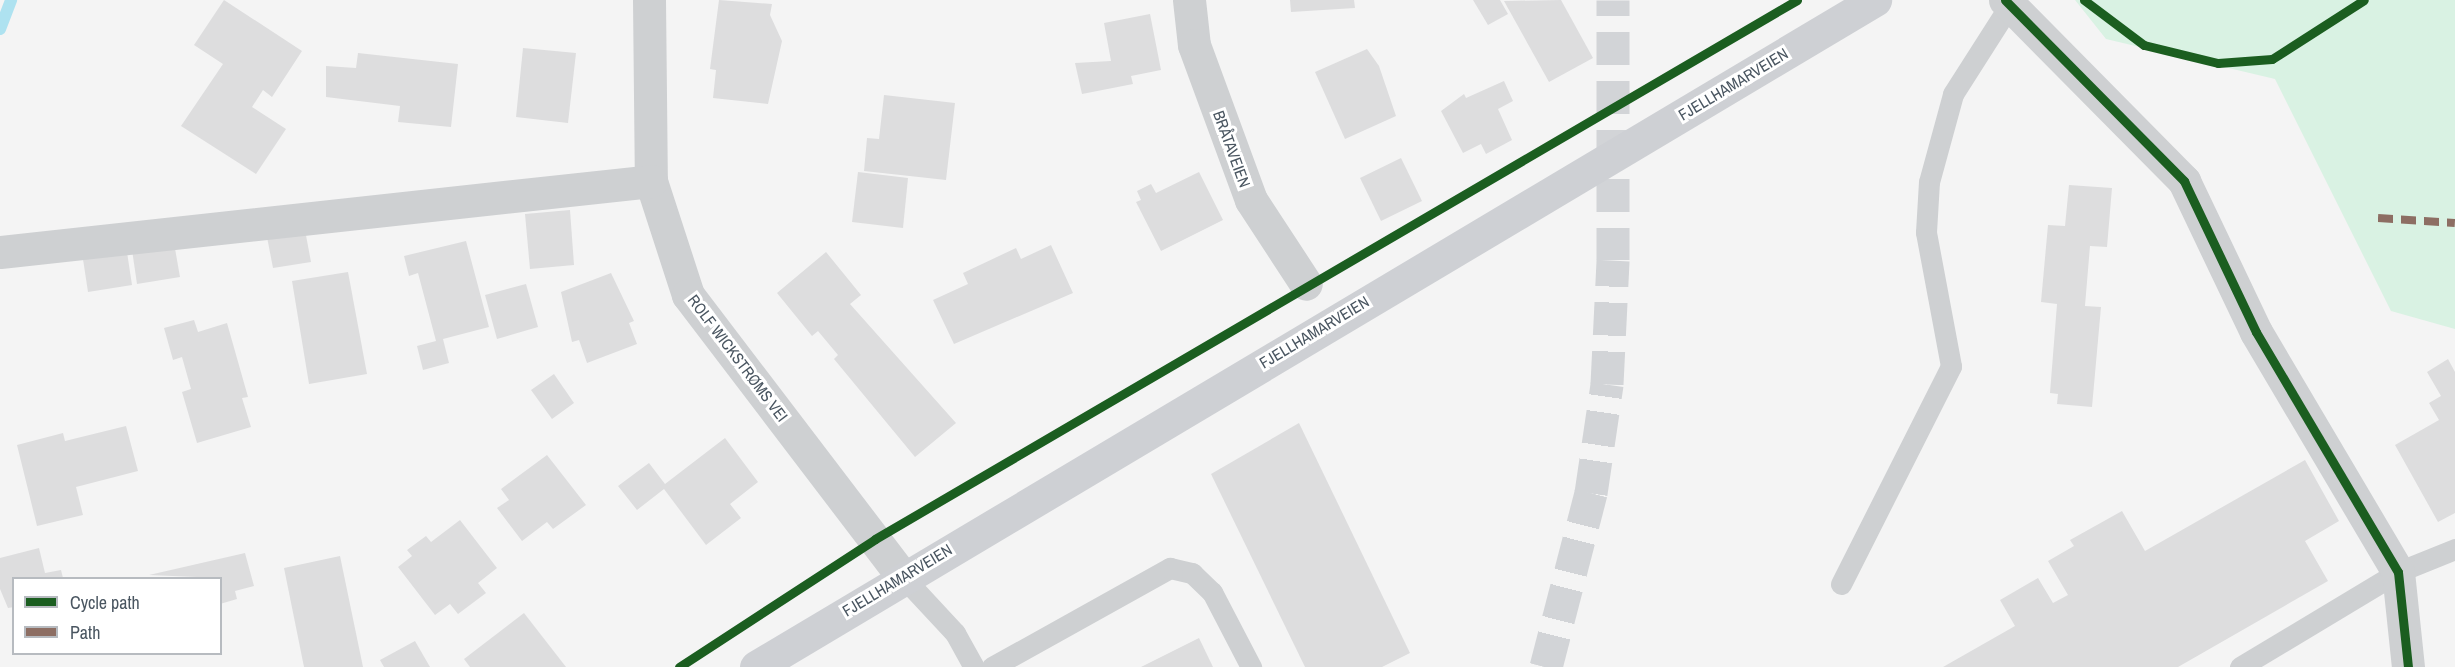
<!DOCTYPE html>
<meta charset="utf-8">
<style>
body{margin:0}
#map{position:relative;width:2455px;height:667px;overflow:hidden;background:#f4f4f4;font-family:"Archivo Narrow",sans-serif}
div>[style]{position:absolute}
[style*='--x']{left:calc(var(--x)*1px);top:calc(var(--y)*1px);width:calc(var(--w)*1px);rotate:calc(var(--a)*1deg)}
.green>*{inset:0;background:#d9f2e3}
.stream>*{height:12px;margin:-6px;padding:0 6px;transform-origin:6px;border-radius:6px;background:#aee2f0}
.building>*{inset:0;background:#ddddde}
.primary-tunnel>*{height:33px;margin-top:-16.5px;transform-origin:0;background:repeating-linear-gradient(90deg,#d2d4d7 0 33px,transparent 0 49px)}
.service>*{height:21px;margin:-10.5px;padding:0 10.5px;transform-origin:10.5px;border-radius:10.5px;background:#ced0d2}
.minor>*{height:33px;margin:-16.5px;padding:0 16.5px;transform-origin:16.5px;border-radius:16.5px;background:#ced0d2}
.secondary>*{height:33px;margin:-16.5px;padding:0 16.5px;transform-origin:16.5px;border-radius:16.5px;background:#ced0d4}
.quiet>*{height:8px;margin-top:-4px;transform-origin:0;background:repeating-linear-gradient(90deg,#8d6e63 0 15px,transparent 0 23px)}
.cycleway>*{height:9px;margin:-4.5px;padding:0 4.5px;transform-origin:4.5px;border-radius:4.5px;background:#1b5e20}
span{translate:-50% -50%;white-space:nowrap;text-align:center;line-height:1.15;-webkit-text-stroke:6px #fff;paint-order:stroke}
.street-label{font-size:16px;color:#4a5661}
.legend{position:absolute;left:12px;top:577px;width:210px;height:78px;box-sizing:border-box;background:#fff;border:2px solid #b7bbc0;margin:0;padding:8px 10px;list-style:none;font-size:18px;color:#4a5661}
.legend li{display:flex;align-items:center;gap:12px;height:30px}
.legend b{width:30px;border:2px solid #b7bbc0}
</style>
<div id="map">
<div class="green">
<div style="clip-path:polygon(2075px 0,2455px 0,2455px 329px,2391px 311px,2275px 79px,2106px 39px)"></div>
</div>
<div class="stream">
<div style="--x:0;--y:29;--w:31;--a:-69"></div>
</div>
<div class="building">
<div style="clip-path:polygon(224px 0,302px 51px,272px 97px,263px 90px,252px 107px,286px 129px,256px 174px,181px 126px,223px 64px,194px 45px)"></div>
<div style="clip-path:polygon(719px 0,772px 4px,770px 15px,782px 41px,768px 104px,713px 98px,716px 70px,710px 69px)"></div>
<div style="clip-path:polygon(1290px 0,1354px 0,1355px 8px,1291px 12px)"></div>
<div style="clip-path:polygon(1473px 0,1500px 0,1508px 14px,1488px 25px)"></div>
<div style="clip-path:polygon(1561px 0,1593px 58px,1549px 82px,1504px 1px)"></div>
<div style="clip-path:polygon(1150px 14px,1161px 70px,1131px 76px,1133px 84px,1082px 94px,1075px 63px,1111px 61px,1104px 23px)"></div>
<div style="clip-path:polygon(523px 48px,576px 53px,568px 123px,516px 117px)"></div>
<div style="clip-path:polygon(1367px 49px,1379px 66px,1396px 116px,1345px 139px,1315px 72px)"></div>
<div style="clip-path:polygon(358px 53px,458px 64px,451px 127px,398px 122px,400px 106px,326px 97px,326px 66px,356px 68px)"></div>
<div style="clip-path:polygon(1504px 81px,1513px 101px,1498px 109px,1512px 140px,1486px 154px,1481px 144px,1463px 153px,1441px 111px,1464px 94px,1466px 98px)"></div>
<div style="clip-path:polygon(884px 95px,955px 103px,946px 180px,864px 171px,867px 138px,879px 139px)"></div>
<div style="clip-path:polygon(1401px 158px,1422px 201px,1381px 221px,1360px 178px)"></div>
<div style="clip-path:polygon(858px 172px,908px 178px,903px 228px,852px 222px)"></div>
<div style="clip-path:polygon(1199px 172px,1223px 220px,1161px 251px,1136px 202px,1141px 200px,1137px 191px,1151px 184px,1156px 193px)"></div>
<div style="clip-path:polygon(2069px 185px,2112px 188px,2107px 247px,2090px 246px,2085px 306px,2101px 307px,2092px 407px,2057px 404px,2058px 394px,2050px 393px,2057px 304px,2041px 302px,2048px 225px,2065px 226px)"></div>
<div style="clip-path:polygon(570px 210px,574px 265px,530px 269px,525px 214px)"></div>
<div style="clip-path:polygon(305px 230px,311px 262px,273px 268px,267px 237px)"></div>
<div style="clip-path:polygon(173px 237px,180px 277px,137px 284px,131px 243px)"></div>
<div style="clip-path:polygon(125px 239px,132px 285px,88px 292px,81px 246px)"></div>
<div style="clip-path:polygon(466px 241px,489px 327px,443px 339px,449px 363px,423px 370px,417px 346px,436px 341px,418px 273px,409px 276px,404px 256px)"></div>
<div style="clip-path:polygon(1051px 245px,1073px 293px,954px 344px,933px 300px,968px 284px,963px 273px,1016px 248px,1021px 259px)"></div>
<div style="clip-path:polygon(826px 252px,861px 295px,850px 304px,956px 423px,915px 457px,834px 359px,838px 355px,818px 331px,812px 336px,777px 293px)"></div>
<div style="clip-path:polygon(348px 272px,367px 374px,309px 384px,292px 281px)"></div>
<div style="clip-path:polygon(611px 273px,634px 321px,629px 323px,637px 344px,587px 363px,579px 340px,572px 342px,561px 292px)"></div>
<div style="clip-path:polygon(526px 284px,538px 327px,497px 339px,485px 295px)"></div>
<div style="clip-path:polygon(194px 320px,198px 332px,227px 323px,248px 397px,242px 398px,251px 427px,197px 443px,182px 392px,191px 389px,182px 357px,173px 360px,164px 328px)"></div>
<div style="clip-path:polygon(2448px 359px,2455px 372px,2455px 513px,2438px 522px,2395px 445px,2439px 420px,2429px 403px,2441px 396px,2427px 372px)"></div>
<div style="clip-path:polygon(554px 374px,574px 403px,552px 419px,531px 390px)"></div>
<div style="clip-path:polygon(1299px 423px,1410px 653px,1382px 667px,1305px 667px,1211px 474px)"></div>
<div style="clip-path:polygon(126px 426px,138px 471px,76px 487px,83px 515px,37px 526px,17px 445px,63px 433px,65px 441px)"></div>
<div style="clip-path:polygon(725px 438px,758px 482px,730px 504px,741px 518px,706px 545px,664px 489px,637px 510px,618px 486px,649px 463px,665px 484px)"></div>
<div style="clip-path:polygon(547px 455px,586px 505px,553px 529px,547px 522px,522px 541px,497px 508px,509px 500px,501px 489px)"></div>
<div style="clip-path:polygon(2305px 460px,2339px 521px,2305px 541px,2328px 581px,2178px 667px,1943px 667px,2015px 626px,2000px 600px,2038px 578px,2053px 603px,2068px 595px,2048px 561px,2074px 546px,2070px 540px,2122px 511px,2145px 551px)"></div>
<div style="clip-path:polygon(460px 520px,497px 568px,478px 583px,486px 593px,458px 614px,450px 604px,435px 615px,398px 567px,412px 556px,407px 550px,426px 536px,431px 542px)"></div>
<div style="clip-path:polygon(39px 548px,45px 573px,61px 570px,63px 578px,14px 578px,14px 607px,8px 608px,0 589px,0 558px)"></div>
<div style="clip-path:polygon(245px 553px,254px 586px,235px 591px,237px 599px,220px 604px,220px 578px,149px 575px)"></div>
<div style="clip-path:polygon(340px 556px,363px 667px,304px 667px,284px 568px)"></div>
<div style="clip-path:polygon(524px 613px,566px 667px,470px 667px,464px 659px)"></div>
<div style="clip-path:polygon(1199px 638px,1213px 667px,1141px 667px)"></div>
<div style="clip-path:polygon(415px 641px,430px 667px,384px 667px,380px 660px)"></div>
</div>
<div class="primary-tunnel">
<div style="--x:1546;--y:667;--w:180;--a:-75.5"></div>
<div style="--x:1591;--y:493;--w:110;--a:-81.6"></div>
<div style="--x:1607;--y:384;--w:124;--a:-87.2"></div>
<div style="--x:1613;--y:260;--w:260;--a:-90"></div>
</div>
<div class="service">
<div style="--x:902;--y:576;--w:78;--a:47.1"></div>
<div style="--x:955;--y:633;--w:39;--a:61"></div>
<div style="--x:1841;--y:584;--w:244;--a:-63.2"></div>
<div style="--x:1951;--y:366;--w:136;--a:-100.6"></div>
<div style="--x:1926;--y:232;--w:50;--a:-86.6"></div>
<div style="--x:1929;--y:182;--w:91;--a:-74.7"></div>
<div style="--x:1953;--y:94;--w:104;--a:-57.5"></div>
<div style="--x:992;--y:667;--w:204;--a:-29.1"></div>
<div style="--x:1170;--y:568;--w:23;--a:13"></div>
<div style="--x:1192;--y:573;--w:28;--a:44"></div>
<div style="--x:1212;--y:592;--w:85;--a:62.5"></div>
<div style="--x:2240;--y:667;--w:184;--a:-31"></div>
<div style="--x:2398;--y:572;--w:61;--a:-22"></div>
</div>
<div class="minor">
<div style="--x:649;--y:0;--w:181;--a:89.4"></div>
<div style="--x:651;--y:181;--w:120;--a:72"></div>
<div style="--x:688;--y:295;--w:353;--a:52.7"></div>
<div style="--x:1189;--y:0;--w:45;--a:83.7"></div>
<div style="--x:1194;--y:45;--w:165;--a:69.8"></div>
<div style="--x:1251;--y:200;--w:100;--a:56.8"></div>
<div style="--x:2005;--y:0;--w:255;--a:45.3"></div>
<div style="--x:2184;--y:181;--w:167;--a:64.5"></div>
<div style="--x:2256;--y:332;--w:279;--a:59.4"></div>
<div style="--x:2398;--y:572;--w:96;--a:84"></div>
<div style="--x:0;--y:252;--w:655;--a:-6.22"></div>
</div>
<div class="secondary">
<div style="--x:756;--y:667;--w:1303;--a:-30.8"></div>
</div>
<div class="quiet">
<div style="--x:2378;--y:218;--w:77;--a:3.7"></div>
</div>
<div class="cycleway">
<div style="--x:2005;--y:0;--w:255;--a:45.3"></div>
<div style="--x:2184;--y:181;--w:167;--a:64.5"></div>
<div style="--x:2256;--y:332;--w:279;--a:59.4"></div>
<div style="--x:2398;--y:572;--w:96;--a:84"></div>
<div style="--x:2084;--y:0;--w:75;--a:36.9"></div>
<div style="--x:2144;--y:45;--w:76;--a:13.7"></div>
<div style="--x:2218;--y:63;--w:54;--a:-4.2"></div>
<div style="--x:2272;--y:59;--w:109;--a:-32.7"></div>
<div style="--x:679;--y:667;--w:234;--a:-33.1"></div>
<div style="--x:875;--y:539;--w:1068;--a:-30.31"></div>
</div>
<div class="street-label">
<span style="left:1733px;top:84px;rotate:-31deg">FJELLHAMARVEIEN</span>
<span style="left:1232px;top:149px;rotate:70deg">BRÅTAVEIEN</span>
<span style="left:1314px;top:332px;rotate:-31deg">FJELLHAMARVEIEN</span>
<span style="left:738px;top:358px;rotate:53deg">ROLF WICKSTRØMS VEI</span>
<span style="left:897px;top:580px;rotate:-31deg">FJELLHAMARVEIEN</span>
</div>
<ul class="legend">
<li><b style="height:8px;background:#1b5e20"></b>Cycle path</li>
<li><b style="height:8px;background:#8d6e63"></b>Path</li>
</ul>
</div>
